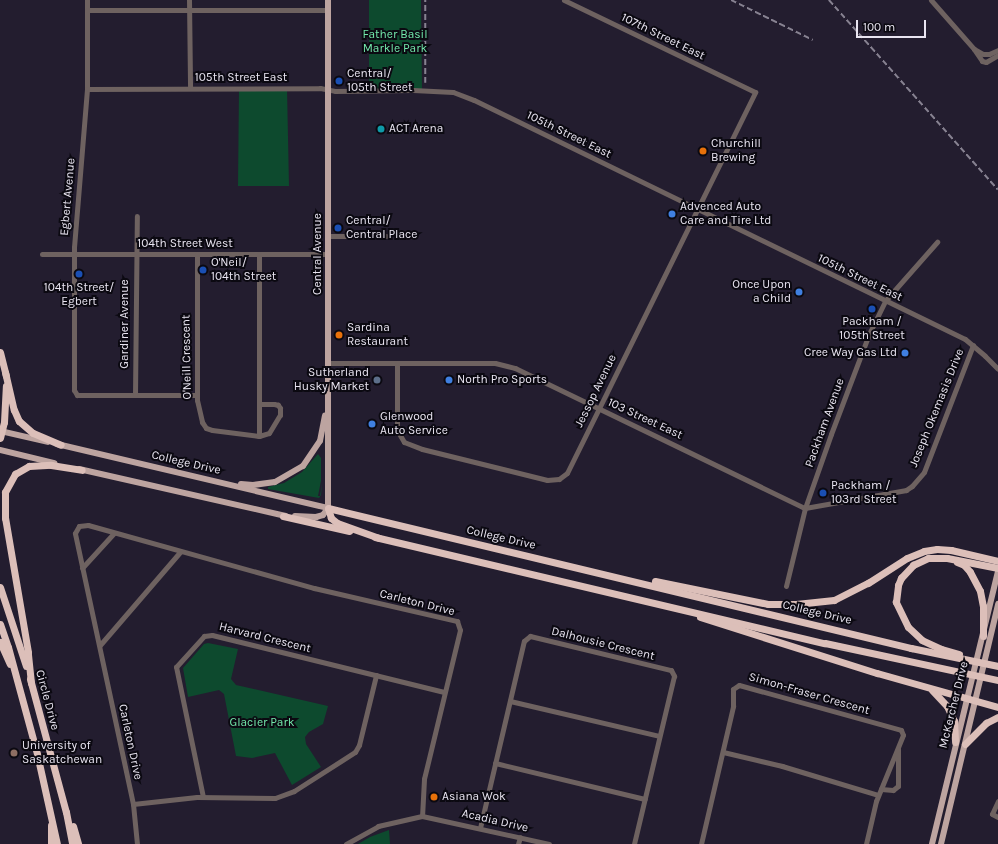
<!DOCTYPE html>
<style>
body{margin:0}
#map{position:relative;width:998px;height:844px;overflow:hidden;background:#231d2f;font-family:Karla,sans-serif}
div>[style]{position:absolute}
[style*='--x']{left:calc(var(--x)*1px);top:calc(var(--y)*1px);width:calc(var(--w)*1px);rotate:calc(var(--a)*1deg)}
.green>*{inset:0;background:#0d4a2e}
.minor>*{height:5px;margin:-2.5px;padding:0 2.5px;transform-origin:2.5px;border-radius:2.5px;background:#6e6260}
.major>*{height:6px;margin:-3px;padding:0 3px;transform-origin:3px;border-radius:3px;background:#bda4a0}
.highway>*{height:7px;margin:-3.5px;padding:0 3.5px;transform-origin:3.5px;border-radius:3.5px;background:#dcbfb9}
.rail>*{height:1.5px;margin-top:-0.75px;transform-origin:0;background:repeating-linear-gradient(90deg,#878291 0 6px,transparent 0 9px)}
.dots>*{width:11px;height:11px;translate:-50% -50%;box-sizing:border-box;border:2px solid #0b0911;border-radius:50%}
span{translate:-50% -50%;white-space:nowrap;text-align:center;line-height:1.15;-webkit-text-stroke:4px #0b0911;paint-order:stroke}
.park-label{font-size:12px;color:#73eaac}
.street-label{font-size:12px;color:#e9e5f1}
.poi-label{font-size:12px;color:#e9e5f1}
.left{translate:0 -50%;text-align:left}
.right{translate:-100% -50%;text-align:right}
.scale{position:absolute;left:856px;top:20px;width:70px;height:18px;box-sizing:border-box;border:2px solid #e9e5f1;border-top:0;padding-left:5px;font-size:12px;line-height:14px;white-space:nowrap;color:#e9e5f1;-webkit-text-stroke:3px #0b0911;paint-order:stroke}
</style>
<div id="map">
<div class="green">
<div style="clip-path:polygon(369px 0,421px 0,422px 90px,369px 91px)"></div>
<div style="clip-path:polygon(239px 88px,287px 88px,289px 186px,238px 186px)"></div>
<div style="clip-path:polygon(318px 454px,321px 458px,321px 481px,318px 496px,320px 496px,322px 483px,321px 495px,319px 498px,268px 489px,268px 487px,284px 483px,302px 472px)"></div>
<div style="clip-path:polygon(208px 643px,238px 649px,231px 679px,236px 685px,328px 706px,323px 724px,309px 732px,305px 737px,306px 744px,321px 767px,292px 785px,275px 753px,252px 758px,236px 756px,224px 694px,219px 690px,188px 697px,183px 668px,204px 644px)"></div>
<div style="clip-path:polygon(389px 830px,390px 844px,358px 844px,370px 837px)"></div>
</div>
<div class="minor">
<div style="--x:87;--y:0;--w:89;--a:90"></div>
<div style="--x:87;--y:89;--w:159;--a:94.7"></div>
<div style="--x:74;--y:247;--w:143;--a:90"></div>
<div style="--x:74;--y:390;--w:6;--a:59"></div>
<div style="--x:77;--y:395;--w:120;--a:0"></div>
<div style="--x:189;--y:0;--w:88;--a:89.3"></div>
<div style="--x:931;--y:0;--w:65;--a:48.7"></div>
<div style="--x:974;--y:49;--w:10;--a:29"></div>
<div style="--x:983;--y:54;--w:6;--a:0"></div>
<div style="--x:989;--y:54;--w:10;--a:-24"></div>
<div style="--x:87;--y:10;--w:241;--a:0"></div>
<div style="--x:974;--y:49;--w:14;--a:56"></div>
<div style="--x:982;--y:61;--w:4;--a:14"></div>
<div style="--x:986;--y:62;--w:14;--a:-30"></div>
<div style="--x:87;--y:89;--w:233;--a:-0.2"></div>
<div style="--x:320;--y:88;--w:15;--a:11"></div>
<div style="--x:335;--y:91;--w:78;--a:-0.7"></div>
<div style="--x:413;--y:90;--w:40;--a:2.9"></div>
<div style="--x:453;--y:92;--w:22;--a:21"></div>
<div style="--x:474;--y:100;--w:546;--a:25.96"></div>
<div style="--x:965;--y:339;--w:26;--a:40"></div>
<div style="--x:985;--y:356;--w:18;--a:45"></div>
<div style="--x:329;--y:236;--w:57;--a:0"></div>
<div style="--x:42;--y:254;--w:286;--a:0"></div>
<div style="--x:197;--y:254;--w:146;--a:90"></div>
<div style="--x:197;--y:400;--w:23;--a:77"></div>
<div style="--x:202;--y:422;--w:7;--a:56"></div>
<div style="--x:206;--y:428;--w:6;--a:18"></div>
<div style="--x:212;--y:430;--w:47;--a:7.3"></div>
<div style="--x:259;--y:436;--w:10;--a:-17"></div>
<div style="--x:269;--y:433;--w:21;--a:-59"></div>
<div style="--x:280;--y:415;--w:7;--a:-90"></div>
<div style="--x:280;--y:408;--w:4;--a:-124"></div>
<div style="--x:278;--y:405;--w:4;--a:-166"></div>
<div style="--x:274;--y:404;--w:15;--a:180"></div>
<div style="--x:259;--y:254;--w:182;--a:90"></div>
<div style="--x:328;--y:363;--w:167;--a:0"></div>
<div style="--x:495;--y:363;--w:21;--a:14"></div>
<div style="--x:515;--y:368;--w:322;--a:25.8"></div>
<div style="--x:805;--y:508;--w:103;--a:-10.1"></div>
<div style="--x:906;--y:490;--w:7;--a:-34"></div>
<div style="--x:912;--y:486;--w:18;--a:-49"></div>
<div style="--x:924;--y:472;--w:136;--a:-68.9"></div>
<div style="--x:397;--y:363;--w:67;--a:90"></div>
<div style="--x:397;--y:430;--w:14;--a:60"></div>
<div style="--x:404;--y:442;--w:19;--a:21"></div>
<div style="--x:422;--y:449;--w:129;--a:13.9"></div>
<div style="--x:547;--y:480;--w:12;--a:-5"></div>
<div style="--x:559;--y:479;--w:10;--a:-37"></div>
<div style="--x:567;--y:473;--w:425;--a:-63.7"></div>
<div style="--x:755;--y:92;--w:212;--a:-154.3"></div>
<div style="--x:135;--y:395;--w:179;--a:-89.4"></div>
<div style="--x:82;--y:568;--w:47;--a:-47.6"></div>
<div style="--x:786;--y:586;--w:80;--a:-76.3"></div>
<div style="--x:805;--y:508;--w:78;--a:-70.6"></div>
<div style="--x:831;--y:434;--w:107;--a:-69.2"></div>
<div style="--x:869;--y:334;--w:37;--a:-64"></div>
<div style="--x:885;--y:301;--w:79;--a:-48.6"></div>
<div style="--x:100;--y:645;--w:123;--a:-49.3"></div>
<div style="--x:510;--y:701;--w:153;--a:13.2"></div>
<div style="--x:723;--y:752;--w:61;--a:13.3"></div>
<div style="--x:782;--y:766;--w:100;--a:16.8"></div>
<div style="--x:495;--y:763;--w:154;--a:13.5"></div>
<div style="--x:881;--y:789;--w:12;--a:5"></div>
<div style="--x:893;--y:790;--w:6;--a:-39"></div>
<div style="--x:898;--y:786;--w:37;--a:-90"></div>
<div style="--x:203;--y:797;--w:133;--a:-101.7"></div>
<div style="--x:176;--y:667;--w:42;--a:-47.9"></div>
<div style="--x:204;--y:636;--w:8;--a:-7"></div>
<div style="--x:212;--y:635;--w:239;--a:13.8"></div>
<div style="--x:998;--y:801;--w:14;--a:115"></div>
<div style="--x:992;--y:814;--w:7;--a:27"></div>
<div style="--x:133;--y:804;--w:64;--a:-6.2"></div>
<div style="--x:197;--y:797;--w:78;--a:0.7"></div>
<div style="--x:275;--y:798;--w:20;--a:-20"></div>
<div style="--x:294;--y:791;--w:72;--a:-32.6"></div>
<div style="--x:355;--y:752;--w:8;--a:-60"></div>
<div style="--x:359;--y:745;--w:72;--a:-76.3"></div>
<div style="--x:480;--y:828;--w:192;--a:-76.8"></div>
<div style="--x:524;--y:641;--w:8;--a:-40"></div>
<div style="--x:530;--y:636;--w:145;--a:13.6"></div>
<div style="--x:671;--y:670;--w:7;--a:63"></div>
<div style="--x:674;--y:676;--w:173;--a:103.4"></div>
<div style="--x:137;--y:844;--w:40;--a:-95.7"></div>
<div style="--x:133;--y:804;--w:277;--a:-102.1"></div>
<div style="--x:75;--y:533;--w:8;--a:-60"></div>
<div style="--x:79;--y:526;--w:9;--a:-6"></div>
<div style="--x:88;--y:525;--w:235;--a:15.6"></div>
<div style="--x:314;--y:588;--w:147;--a:13"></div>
<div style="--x:457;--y:621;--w:9;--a:72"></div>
<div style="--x:460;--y:630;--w:153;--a:103.6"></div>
<div style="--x:424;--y:779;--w:37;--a:93"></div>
<div style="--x:346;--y:844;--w:37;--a:-29"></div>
<div style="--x:378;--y:826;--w:45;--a:-12.8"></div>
<div style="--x:422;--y:816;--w:130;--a:12.4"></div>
<div style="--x:518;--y:844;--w:7;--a:-74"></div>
<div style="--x:701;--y:844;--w:142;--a:-76.9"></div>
<div style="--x:733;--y:706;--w:17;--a:-90"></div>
<div style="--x:733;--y:689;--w:7;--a:-34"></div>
<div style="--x:739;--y:685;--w:168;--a:15.5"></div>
<div style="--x:901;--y:730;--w:5;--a:68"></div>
<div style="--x:903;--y:735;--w:71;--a:112.2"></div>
<div style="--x:876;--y:801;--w:44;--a:103.1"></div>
</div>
<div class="major">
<div style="--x:328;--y:0;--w:508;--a:90"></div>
<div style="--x:0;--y:431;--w:49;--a:12.9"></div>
<div style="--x:57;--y:444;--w:278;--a:13.3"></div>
<div style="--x:0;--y:450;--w:56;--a:13.5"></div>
<div style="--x:79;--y:469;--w:212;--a:12.8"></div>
<div style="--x:241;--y:484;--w:12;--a:5"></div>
<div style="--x:253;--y:485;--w:22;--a:-8"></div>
<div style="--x:275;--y:482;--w:32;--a:-30"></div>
<div style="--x:303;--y:466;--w:30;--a:-56"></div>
<div style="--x:320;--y:441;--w:26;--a:-79"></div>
<div style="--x:295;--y:516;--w:21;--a:3"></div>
<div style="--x:316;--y:517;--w:7;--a:-16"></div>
<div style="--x:323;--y:515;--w:9;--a:-54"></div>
<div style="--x:932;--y:844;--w:280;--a:-76.4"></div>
<div style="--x:941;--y:844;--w:247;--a:-76.6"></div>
</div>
<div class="highway">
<div style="--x:0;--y:352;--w:25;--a:76"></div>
<div style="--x:5;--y:372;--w:39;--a:77"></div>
<div style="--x:14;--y:410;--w:12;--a:66"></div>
<div style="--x:19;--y:421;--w:18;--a:41"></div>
<div style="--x:33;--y:433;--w:30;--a:23"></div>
<div style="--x:0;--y:438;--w:16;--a:-76"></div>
<div style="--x:4;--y:422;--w:36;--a:-87"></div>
<div style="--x:283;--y:516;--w:68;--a:12.8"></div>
<div style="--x:375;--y:537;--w:462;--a:13.3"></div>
<div style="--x:825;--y:643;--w:177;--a:12.1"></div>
<div style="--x:379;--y:538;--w:45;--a:-160.3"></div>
<div style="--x:337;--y:523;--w:8;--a:-140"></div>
<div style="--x:331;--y:518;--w:10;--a:-107"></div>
<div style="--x:328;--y:508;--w:600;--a:13.5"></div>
<div style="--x:911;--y:648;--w:89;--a:11.7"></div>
<div style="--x:957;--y:562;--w:8;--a:23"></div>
<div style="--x:964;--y:565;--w:9;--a:49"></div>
<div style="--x:970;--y:572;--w:21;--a:62"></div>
<div style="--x:980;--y:591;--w:15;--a:79"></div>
<div style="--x:983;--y:606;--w:30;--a:90"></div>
<div style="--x:655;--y:581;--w:115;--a:11.5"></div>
<div style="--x:768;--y:604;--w:28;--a:0"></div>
<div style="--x:796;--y:604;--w:38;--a:-6"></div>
<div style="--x:834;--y:600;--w:38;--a:-27"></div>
<div style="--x:868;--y:583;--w:46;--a:-32.7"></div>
<div style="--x:907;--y:558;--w:18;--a:-22"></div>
<div style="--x:924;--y:551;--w:13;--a:-9"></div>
<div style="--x:937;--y:549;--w:14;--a:4"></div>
<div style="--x:951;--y:550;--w:48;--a:13.2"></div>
<div style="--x:0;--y:587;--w:83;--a:71.8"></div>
<div style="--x:700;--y:617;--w:186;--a:17.6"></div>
<div style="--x:877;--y:673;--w:126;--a:15.7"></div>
<div style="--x:0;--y:624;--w:24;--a:71"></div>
<div style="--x:8;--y:647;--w:111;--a:74.8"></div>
<div style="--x:37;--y:754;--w:92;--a:77.5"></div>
<div style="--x:0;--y:642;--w:24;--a:66"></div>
<div style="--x:959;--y:654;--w:19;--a:-164"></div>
<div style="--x:941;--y:649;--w:21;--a:-155"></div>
<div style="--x:922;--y:640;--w:19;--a:-137"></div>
<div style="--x:908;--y:627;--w:28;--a:-116"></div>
<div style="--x:896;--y:602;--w:17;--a:-83"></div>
<div style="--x:898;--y:585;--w:8;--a:-67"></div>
<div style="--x:901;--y:578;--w:18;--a:-47"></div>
<div style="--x:913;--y:565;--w:17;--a:-25"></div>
<div style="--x:928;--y:558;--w:19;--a:0"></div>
<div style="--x:947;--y:558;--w:52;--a:11.1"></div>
<div style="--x:30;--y:679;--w:138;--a:74.9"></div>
<div style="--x:66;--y:812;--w:33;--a:79"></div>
<div style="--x:31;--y:683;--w:31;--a:-96"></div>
<div style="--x:28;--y:652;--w:136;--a:-99.7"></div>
<div style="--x:5;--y:518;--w:26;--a:-90"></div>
<div style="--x:5;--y:492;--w:21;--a:-61"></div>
<div style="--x:15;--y:474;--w:16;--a:-30"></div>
<div style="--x:29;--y:466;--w:22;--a:-3"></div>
<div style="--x:51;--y:465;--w:31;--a:9"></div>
<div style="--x:932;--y:690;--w:22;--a:47"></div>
<div style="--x:947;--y:706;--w:17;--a:65"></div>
<div style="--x:954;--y:721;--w:21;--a:87"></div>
<div style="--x:965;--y:744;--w:30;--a:-45"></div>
<div style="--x:986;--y:723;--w:13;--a:-27"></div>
<div style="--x:73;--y:826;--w:19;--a:74"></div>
<div style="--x:51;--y:844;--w:19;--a:-90"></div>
</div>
<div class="rail">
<div style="--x:731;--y:0;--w:91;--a:26"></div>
<div style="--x:829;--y:0;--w:254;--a:48.3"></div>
<div style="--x:425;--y:83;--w:83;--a:-90"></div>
</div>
<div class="dots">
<div style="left:339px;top:81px;background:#1a4fb4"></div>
<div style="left:381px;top:129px;background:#0f9aa8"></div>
<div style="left:703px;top:151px;background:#e8710a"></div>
<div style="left:672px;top:214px;background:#3f7fe0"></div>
<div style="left:338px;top:228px;background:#1a4fb4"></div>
<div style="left:203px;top:270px;background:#1a4fb4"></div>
<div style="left:79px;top:274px;background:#1a4fb4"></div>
<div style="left:799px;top:292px;background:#3f7fe0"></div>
<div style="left:872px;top:309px;background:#1a4fb4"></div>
<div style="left:339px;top:335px;background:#e8710a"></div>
<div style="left:905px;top:353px;background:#3f7fe0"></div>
<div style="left:377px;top:380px;background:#5c6f8a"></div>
<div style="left:449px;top:380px;background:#3f7fe0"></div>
<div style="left:372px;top:424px;background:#3f7fe0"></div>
<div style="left:823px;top:493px;background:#1a4fb4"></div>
<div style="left:14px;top:753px;background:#8d6e63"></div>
<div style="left:434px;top:797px;background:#e8710a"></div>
</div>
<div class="park-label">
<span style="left:395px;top:42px">Father Basil<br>Markle Park</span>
<span style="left:262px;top:723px">Glacier Park</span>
</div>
<div class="street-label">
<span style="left:663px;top:37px;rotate:26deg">107th Street East</span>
<span style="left:241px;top:78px">105th Street East</span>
<span style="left:569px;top:135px;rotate:26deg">105th Street East</span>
<span style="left:68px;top:197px;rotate:-85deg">Egbert Avenue</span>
<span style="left:185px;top:244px">104th Street West</span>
<span style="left:318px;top:254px;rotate:-90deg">Central Avenue</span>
<span style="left:860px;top:278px;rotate:26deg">105th Street East</span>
<span style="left:125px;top:324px;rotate:-90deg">Gardiner Avenue</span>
<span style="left:187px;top:357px;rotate:-91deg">O'Neill Crescent</span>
<span style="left:596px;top:391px;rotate:-64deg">Jessop Avenue</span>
<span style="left:937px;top:408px;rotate:-68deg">Joseph Okemasis Drive</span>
<span style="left:645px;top:419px;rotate:25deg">103 Street East</span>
<span style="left:825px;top:423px;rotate:-70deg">Packham Avenue</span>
<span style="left:186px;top:463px;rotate:13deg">College Drive</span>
<span style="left:501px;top:538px;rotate:13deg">College Drive</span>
<span style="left:417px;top:603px;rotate:14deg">Carleton Drive</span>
<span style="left:817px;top:613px;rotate:13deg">College Drive</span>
<span style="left:265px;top:638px;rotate:14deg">Harvard Crescent</span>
<span style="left:603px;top:644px;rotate:14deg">Dalhousie Crescent</span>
<span style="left:809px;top:694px;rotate:16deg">Simon-Fraser Crescent</span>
<span style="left:47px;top:700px;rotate:75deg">Circle Drive</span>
<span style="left:954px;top:705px;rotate:-76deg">McKercher Drive</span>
<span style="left:130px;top:742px;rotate:78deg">Carleton Drive</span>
<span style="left:495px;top:821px;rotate:13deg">Acadia Drive</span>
</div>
<div class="poi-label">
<span class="left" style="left:347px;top:81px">Central/<br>105th Street</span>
<span class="left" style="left:389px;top:129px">ACT Arena</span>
<span class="left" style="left:711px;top:151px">Churchill<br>Brewing</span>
<span class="left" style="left:680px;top:214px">Advenced Auto<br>Care and Tire Ltd</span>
<span class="left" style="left:346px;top:228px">Central/<br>Central Place</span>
<span class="left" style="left:211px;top:270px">O'Neil/<br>104th Street</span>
<span class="right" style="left:791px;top:292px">Once Upon<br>a Child</span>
<span style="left:79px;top:295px">104th Street/<br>Egbert</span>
<span style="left:872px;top:329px">Packham /<br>105th Street</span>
<span class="left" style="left:347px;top:335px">Sardina<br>Restaurant</span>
<span class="right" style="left:897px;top:353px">Cree Way Gas Ltd</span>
<span class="right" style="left:369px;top:380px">Sutherland<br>Husky Market</span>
<span class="left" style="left:457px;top:380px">North Pro Sports</span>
<span class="left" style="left:380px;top:424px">Glenwood<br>Auto Service</span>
<span class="left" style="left:831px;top:493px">Packham /<br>103rd Street</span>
<span class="left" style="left:22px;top:753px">University of<br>Saskatchewan</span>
<span class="left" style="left:442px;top:797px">Asiana Wok</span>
</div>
<div class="scale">100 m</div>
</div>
